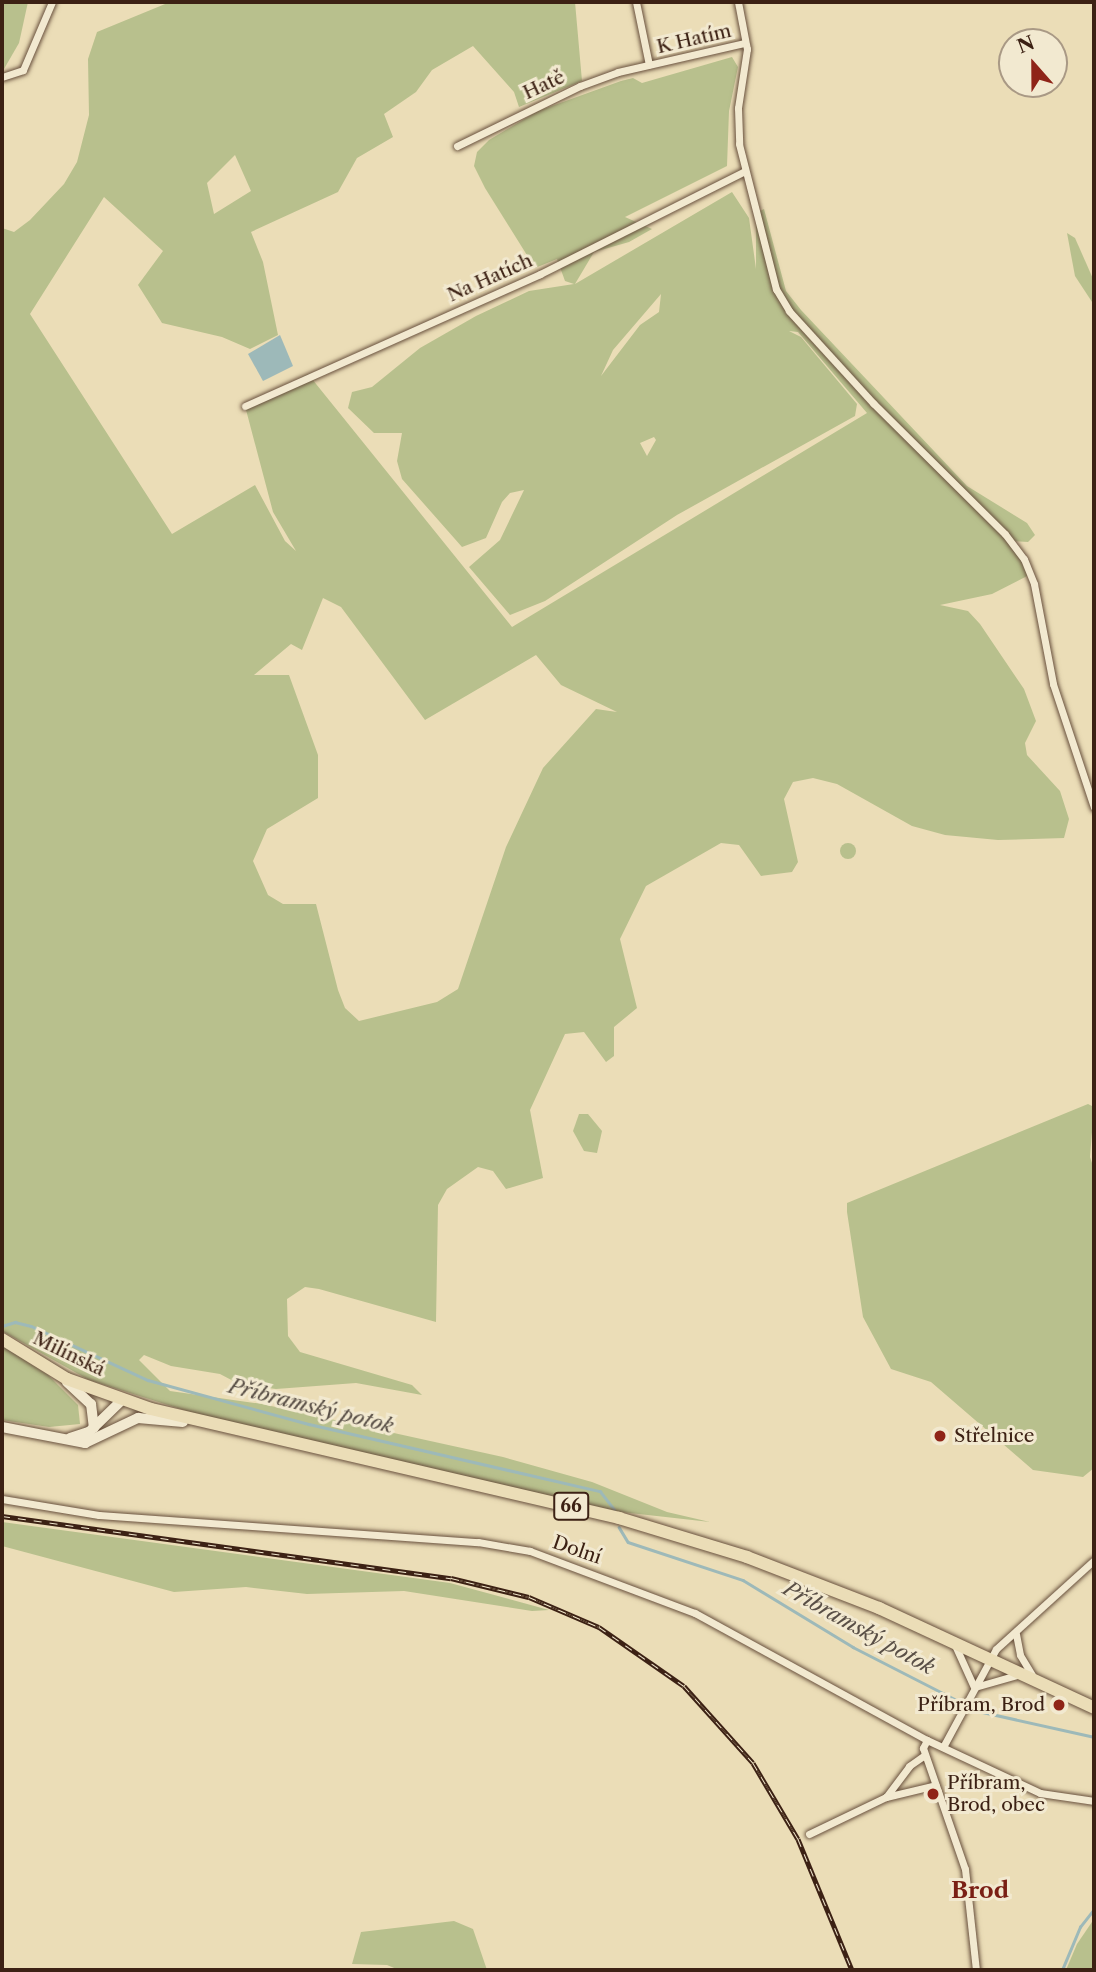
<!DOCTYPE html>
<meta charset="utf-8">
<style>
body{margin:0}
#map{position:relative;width:1096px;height:1972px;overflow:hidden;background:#ebddb7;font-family:"Libre Caslon Text",serif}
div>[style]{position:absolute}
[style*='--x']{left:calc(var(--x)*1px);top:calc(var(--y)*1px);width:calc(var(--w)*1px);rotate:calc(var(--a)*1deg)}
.green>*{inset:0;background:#b8c08d}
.round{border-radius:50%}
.water>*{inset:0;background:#9db9b9}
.stream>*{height:2.5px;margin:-1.25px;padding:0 1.25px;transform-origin:1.25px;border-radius:1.25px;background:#9db9b9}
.roads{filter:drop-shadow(0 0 2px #68503d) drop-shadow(0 0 2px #68503d)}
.street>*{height:7px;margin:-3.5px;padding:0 3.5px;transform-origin:3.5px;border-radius:3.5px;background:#f2e9d0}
.secondary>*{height:10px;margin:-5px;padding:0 5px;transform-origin:5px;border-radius:5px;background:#f2e9d0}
.primary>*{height:12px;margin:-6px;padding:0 6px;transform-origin:6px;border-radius:6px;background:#ebddb7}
.rail>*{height:5px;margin-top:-2.5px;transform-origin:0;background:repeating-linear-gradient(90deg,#f2e9d0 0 8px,#3c2114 0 16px);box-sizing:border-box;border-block:2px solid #3c2114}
.dots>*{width:19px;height:19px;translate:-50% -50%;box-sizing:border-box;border:4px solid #f2e9d0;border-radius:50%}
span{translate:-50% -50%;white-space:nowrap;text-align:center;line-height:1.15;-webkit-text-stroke:6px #f2e9d0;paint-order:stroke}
.shield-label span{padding:2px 5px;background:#f2e9d0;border:2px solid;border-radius:5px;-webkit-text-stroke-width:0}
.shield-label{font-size:18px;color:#3c2114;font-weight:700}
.street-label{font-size:19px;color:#3c2114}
.poi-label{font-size:19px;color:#3c2114}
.left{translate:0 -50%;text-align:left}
.right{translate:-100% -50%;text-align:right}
.water-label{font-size:21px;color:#594f46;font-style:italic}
.quarter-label{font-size:23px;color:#7a1f14;font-weight:700}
.frame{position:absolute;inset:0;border:4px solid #3c2114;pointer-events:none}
.north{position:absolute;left:998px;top:28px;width:70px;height:70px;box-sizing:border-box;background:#f2e9d0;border:2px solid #a99985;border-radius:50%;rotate:339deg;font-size:19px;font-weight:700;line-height:28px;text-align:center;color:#3c2114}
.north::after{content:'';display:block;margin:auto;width:24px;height:32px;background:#8f2418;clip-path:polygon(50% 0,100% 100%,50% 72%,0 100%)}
</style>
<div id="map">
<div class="green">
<div style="clip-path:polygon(2px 2px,28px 2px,19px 43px,4px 69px)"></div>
<div style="clip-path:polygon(evenodd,170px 2px,575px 2px,582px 81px,519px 107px,514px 92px,473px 46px,432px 70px,416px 92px,384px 114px,393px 137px,357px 158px,338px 192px,251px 232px,263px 262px,278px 335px,250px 349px,222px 337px,162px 323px,138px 285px,163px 251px,104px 197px,30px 314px,172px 534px,255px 485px,285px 541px,296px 551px,273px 512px,245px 406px,308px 374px,512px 627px,867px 413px,798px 332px,789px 331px,801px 337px,857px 404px,855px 416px,677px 515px,545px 601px,510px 615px,469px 567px,500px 540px,524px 490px,510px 493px,502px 502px,486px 538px,462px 547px,402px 479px,397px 461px,402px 433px,374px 433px,348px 408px,352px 392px,372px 387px,420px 348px,476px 316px,529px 291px,574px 284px,565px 281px,557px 259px,535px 268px,485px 188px,474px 166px,477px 152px,489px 140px,538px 111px,621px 81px,633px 78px,642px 83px,732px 57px,738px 67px,729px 111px,727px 166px,625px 217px,652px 229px,629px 242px,594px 252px,575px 284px,732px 192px,749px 218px,756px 269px,756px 213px,764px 209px,786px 291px,801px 310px,967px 486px,1027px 523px,1035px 535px,1028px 542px,1012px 541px,1031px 574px,992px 594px,940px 605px,968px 611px,980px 624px,1024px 689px,1036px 721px,1025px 743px,1027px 755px,1060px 791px,1069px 819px,1064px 838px,998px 840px,945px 835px,912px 826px,837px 784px,813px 778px,793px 782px,784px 799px,798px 862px,792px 872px,761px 876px,739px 845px,721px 843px,646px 886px,620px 939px,637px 1008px,614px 1027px,614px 1056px,606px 1062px,584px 1032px,565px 1034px,530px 1110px,543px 1178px,506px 1189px,493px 1171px,478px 1167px,447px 1189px,438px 1205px,436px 1322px,319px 1289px,305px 1287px,287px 1299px,288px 1336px,300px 1352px,412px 1385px,422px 1395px,356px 1383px,276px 1389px,239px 1384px,220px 1374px,171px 1366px,144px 1355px,139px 1360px,170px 1391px,262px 1404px,503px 1457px,592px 1482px,667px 1512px,710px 1522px,621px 1512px,206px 1417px,89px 1380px,2px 1331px,2px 228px,14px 232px,30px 220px,64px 184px,77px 162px,89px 115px,88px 59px,97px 32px,170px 2px,235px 155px,251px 191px,214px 214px,207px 183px,235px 155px,170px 2px,661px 294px,659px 312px,640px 325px,601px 376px,613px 350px,661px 294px,170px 2px,654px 437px,656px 440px,647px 456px,640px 443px,654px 437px,170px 2px,323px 598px,341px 607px,425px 720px,536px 655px,561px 685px,617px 712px,596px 709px,543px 768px,506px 847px,458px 989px,437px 1002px,359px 1021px,345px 1008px,338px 990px,316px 904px,283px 904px,268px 895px,253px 861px,267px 829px,318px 798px,318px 755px,289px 675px,254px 675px,291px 644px,302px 650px,323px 598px)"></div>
<div style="clip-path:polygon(1067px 233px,1075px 238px,1094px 281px,1094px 305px,1075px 276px)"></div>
<div class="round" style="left:840px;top:843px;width:16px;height:16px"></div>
<div style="clip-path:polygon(1088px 1104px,1094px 1107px,1090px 1157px,1094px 1169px,1094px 1468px,1083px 1477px,1033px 1470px,931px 1382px,891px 1369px,863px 1317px,847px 1212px,847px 1203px)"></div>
<div style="clip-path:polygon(579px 1114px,588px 1114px,602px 1131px,597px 1153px,584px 1151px,573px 1131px)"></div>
<div style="clip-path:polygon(2px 1346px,48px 1375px,78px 1405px,80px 1424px,49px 1427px,2px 1420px)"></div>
<div style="clip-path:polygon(2px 1522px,450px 1583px,549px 1610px,532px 1611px,404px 1591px,307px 1594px,246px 1587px,174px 1592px,2px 1546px)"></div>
<div style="clip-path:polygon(1094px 1919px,1094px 1970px,1066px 1970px,1077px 1944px)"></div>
<div style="clip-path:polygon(454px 1921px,473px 1929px,487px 1970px,399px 1970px,387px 1965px,352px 1964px,361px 1932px)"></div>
</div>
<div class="water">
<div style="clip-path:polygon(280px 335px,293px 366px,263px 381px,248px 354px)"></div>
</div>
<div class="stream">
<div style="--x:2;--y:1326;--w:14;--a:-17"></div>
<div style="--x:15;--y:1322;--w:16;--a:14"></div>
<div style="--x:31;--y:1326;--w:129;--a:24.8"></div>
<div style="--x:148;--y:1380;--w:167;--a:15.3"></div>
<div style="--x:309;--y:1424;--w:299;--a:13"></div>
<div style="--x:600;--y:1491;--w:23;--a:52"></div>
<div style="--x:619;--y:1527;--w:17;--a:59"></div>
<div style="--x:628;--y:1542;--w:121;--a:18.3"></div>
<div style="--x:743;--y:1580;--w:129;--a:31.3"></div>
<div style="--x:853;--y:1647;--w:140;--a:27.1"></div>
<div style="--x:978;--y:1711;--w:119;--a:12.6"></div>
<div style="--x:1062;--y:1970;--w:47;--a:-67.3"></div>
<div style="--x:1080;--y:1927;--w:23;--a:-52"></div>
</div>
<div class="roads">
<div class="street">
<div style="--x:636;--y:2;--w:64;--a:78.3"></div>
<div style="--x:738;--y:2;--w:48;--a:79.2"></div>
<div style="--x:747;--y:49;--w:60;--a:98.7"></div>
<div style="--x:738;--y:108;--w:36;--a:88"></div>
<div style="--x:739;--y:144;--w:150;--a:75.7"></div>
<div style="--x:776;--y:289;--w:26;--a:59"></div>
<div style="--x:789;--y:311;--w:125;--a:47.6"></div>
<div style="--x:873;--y:403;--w:186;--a:44.8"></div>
<div style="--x:1005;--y:534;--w:31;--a:53"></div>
<div style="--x:1024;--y:559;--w:27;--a:68"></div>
<div style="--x:1034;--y:584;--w:102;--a:79.2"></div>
<div style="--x:1053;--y:684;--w:130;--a:71.6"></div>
<div style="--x:2;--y:77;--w:22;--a:-18"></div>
<div style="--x:23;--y:70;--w:74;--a:-66.9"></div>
<div style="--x:457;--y:146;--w:137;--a:-26"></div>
<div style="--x:580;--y:86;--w:40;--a:-20.2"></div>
<div style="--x:618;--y:72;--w:130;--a:-12.9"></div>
<div style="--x:245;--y:406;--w:323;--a:-24.1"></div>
<div style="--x:540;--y:274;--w:229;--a:-26.7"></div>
<div style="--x:2;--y:1499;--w:98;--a:9.4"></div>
<div style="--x:99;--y:1515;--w:380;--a:4.1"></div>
<div style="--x:478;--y:1542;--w:53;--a:9.8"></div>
<div style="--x:530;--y:1551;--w:176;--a:20.6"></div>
<div style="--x:695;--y:1613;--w:264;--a:28.7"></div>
<div style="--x:927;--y:1740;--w:125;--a:25.1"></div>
<div style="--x:1040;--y:1793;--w:55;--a:8.4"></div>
<div style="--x:1016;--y:1634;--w:21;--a:79"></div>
<div style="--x:1020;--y:1655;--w:27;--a:59"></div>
<div style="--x:954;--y:1643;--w:48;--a:65.6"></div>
<div style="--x:975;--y:1687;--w:44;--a:-15.9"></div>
<div style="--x:927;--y:1740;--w:9;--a:117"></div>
<div style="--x:923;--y:1748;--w:128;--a:70.9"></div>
<div style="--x:965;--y:1869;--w:102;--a:83.8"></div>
<div style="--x:943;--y:1747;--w:111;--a:-61.6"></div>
<div style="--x:996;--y:1649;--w:132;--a:-42.2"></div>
<div style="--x:886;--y:1797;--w:39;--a:-53"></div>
<div style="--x:909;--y:1766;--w:19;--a:-35"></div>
<div style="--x:809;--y:1834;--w:85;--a:-25.7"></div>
<div style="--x:886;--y:1797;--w:51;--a:-13.5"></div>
</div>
<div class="secondary">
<div style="--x:67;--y:1382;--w:33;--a:43"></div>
<div style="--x:91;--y:1404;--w:24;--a:83"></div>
<div style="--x:2;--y:1427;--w:85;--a:10.9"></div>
<div style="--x:85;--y:1443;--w:59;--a:-25.3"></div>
<div style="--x:138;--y:1418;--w:45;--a:5.1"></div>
<div style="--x:70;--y:1438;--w:20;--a:-18"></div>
<div style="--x:89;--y:1432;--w:46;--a:-44.1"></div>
</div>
<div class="primary">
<div style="--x:2;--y:1339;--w:76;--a:31.6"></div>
<div style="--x:67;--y:1379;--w:89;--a:19.7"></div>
<div style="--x:151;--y:1409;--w:481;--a:13.1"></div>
<div style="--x:619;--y:1518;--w:134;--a:16.9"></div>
<div style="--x:747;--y:1557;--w:142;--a:21.1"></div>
<div style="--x:879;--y:1608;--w:237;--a:24.9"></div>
</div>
</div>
<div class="rail">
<div style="--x:2;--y:1516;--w:453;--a:7.9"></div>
<div style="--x:451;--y:1578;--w:80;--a:13.7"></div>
<div style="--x:529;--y:1597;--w:76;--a:23.2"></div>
<div style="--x:599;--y:1627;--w:103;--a:34.8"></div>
<div style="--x:684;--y:1686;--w:103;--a:48.1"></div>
<div style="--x:753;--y:1763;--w:88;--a:59.4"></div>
<div style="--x:798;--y:1839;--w:142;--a:67.6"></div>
</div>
<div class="dots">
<div style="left:940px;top:1436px;background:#8f2418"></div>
<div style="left:1059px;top:1705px;background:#8f2418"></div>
<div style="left:933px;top:1794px;background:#8f2418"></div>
</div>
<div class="shield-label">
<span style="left:571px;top:1506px">66</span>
</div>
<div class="street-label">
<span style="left:694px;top:39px;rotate:-13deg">K Hatím</span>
<span style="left:544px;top:85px;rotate:-25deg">Hatě</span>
<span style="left:490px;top:278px;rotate:-24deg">Na Hatích</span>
<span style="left:69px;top:1354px;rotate:26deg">Milínská</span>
<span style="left:577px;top:1550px;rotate:19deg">Dolní</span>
</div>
<div class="poi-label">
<span class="left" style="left:954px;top:1436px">Střelnice</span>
<span class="right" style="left:1045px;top:1705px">Příbram, Brod</span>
<span class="left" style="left:947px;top:1794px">Příbram,<br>Brod, obec</span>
</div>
<div class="water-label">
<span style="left:311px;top:1406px;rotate:14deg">Příbramský potok</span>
<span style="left:859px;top:1628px;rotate:29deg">Příbramský potok</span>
</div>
<div class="quarter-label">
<span style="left:980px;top:1890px">Brod</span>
</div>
<div class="frame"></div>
<div class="north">N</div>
</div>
